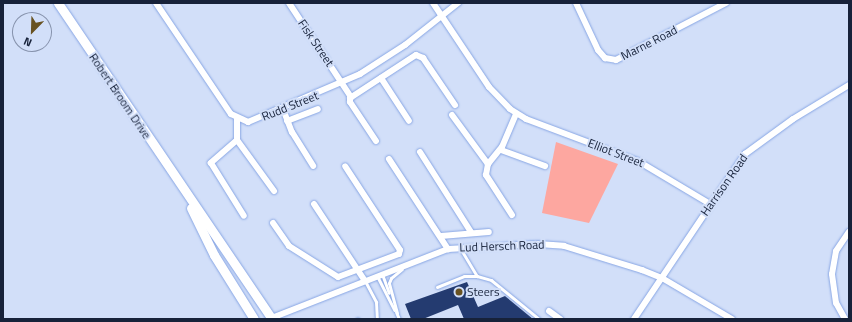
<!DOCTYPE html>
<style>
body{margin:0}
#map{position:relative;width:852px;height:322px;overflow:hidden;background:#d2dff9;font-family:"Titillium Web",sans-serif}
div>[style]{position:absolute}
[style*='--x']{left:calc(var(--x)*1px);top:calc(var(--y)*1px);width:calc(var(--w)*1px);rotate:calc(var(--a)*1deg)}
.green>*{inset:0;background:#fda7a0}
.building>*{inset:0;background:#243b70}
.roads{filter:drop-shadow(0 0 1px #88a6e4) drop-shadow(0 0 1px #88a6e4)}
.lane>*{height:3px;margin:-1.5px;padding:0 1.5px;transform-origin:1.5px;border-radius:1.5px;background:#fff}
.street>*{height:6px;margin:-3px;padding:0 3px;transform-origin:3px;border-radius:3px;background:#fff}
.secondary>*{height:9px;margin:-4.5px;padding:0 4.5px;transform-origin:4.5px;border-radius:4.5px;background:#fff}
.dots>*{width:11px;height:11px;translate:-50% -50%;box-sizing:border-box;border:2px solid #d2dff9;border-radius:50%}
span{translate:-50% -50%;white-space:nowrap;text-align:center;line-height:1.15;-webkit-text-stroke:4px #d2dff9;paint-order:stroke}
.street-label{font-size:12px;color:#17223a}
.poi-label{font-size:12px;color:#17223a}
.left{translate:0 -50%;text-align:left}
.frame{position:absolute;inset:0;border:4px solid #17223a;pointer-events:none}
.north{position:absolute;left:12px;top:12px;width:40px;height:40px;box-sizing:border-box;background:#d2dff9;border:1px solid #8793ad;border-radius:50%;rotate:203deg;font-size:11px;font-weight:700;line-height:16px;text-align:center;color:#17223a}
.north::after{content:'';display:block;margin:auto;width:14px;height:18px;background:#685222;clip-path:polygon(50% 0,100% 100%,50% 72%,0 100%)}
</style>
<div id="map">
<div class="green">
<div style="clip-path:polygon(556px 142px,618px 164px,589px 223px,542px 213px)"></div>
</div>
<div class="building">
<div style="clip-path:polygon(467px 282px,478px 307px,505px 296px,533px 319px,464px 319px,458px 305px,423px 319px,411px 319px,405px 304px)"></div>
</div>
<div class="roads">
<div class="lane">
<div style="--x:460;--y:248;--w:33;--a:59"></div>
<div style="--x:477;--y:276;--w:15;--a:16"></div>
<div style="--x:491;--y:280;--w:62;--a:39.1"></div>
<div style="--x:382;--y:274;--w:20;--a:70"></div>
<div style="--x:377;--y:276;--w:38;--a:63"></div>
<div style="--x:365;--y:281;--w:24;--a:62"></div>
<div style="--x:376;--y:302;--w:17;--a:87"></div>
<div style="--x:437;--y:287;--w:29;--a:-22"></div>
<div style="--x:464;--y:276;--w:13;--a:0"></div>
<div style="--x:396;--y:312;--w:8;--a:67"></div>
<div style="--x:397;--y:313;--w:31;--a:-105"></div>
<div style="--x:389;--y:283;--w:5;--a:-68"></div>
<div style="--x:391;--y:278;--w:14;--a:-39"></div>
<div style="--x:357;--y:319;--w:1;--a:0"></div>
</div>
<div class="street">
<div style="--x:156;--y:3;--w:134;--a:56"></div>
<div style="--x:231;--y:114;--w:19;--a:25"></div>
<div style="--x:248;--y:122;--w:122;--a:-23.2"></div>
<div style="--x:360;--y:74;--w:54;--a:-32.8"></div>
<div style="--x:405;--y:45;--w:68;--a:-38.4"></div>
<div style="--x:289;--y:3;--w:113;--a:56.6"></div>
<div style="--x:433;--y:3;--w:101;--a:56.3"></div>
<div style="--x:489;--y:87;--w:30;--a:46"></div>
<div style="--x:510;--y:109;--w:19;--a:32"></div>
<div style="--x:526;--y:119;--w:120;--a:20.6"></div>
<div style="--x:638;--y:161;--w:84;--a:30.8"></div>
<div style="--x:576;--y:3;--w:52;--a:64.9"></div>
<div style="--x:598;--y:50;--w:11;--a:49"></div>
<div style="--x:605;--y:58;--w:11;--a:10"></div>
<div style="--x:616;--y:60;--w:124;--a:-27.4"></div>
<div style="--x:381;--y:78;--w:51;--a:56.9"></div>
<div style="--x:283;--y:109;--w:25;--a:69"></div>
<div style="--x:292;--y:132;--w:40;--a:58"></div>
<div style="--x:452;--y:115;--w:61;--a:53.7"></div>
<div style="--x:237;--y:119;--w:21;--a:90"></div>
<div style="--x:237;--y:140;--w:35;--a:139"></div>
<div style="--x:211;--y:163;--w:62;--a:58.1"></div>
<div style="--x:287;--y:121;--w:33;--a:-21"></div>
<div style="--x:237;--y:140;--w:63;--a:54"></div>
<div style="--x:376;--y:141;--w:47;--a:-123.7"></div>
<div style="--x:350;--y:102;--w:4;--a:-90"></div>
<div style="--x:350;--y:98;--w:79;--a:-33.1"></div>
<div style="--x:416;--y:55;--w:8;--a:23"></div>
<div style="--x:423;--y:58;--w:57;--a:55.8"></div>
<div style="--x:501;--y:150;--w:47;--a:20"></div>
<div style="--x:420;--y:152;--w:95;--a:57.5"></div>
<div style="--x:389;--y:159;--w:108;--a:56.8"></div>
<div style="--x:314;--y:204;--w:92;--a:56.5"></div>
<div style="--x:512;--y:215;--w:48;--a:-123"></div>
<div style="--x:486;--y:175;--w:11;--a:-80"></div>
<div style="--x:488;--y:164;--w:22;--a:-51"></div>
<div style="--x:502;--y:147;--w:36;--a:-67"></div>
<div style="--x:273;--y:223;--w:28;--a:55"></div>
<div style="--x:289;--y:246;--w:58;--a:32.3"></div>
<div style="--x:338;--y:277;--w:65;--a:-20.7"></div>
<div style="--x:399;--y:254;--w:4;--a:-76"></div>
<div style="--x:400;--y:250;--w:100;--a:-123.2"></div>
<div style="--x:441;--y:236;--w:48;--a:-4.8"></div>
<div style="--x:549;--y:311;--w:14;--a:36"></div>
<div style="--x:269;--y:319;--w:192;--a:-21.4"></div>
<div style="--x:448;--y:249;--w:90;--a:-3.2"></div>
<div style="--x:538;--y:244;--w:26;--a:4"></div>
<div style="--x:564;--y:246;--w:82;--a:17.1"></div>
<div style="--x:642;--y:270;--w:22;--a:22"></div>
<div style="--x:662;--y:278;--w:81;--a:30.4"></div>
<div style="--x:634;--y:319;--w:199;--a:-56.1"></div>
<div style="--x:745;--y:154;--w:59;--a:-36.1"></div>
<div style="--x:793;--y:119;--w:66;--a:-31.3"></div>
<div style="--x:845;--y:319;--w:18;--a:-119"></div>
<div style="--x:836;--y:303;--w:29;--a:-98"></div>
<div style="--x:832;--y:274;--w:23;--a:-80"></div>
<div style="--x:836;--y:251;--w:23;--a:-56"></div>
</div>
<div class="secondary">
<div style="--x:58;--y:3;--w:382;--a:55.9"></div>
<div style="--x:191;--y:208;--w:52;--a:63.9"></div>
<div style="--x:214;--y:255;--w:75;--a:58"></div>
</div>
</div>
<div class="dots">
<div style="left:459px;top:292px;background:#685222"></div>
</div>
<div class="street-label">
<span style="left:316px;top:43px;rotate:56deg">Fisk Street</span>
<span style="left:649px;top:43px;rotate:-27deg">Marne Road</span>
<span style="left:120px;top:96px;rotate:56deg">Robert Broom Drive</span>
<span style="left:290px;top:106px;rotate:-22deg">Rudd Street</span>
<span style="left:616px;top:153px;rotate:21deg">Elliot Street</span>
<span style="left:724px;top:185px;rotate:-55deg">Harrison Road</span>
<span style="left:502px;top:246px;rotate:-2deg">Lud Hersch Road</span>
</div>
<div class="poi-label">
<span class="left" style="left:467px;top:292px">Steers</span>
</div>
<div class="frame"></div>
<div class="north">N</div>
</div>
